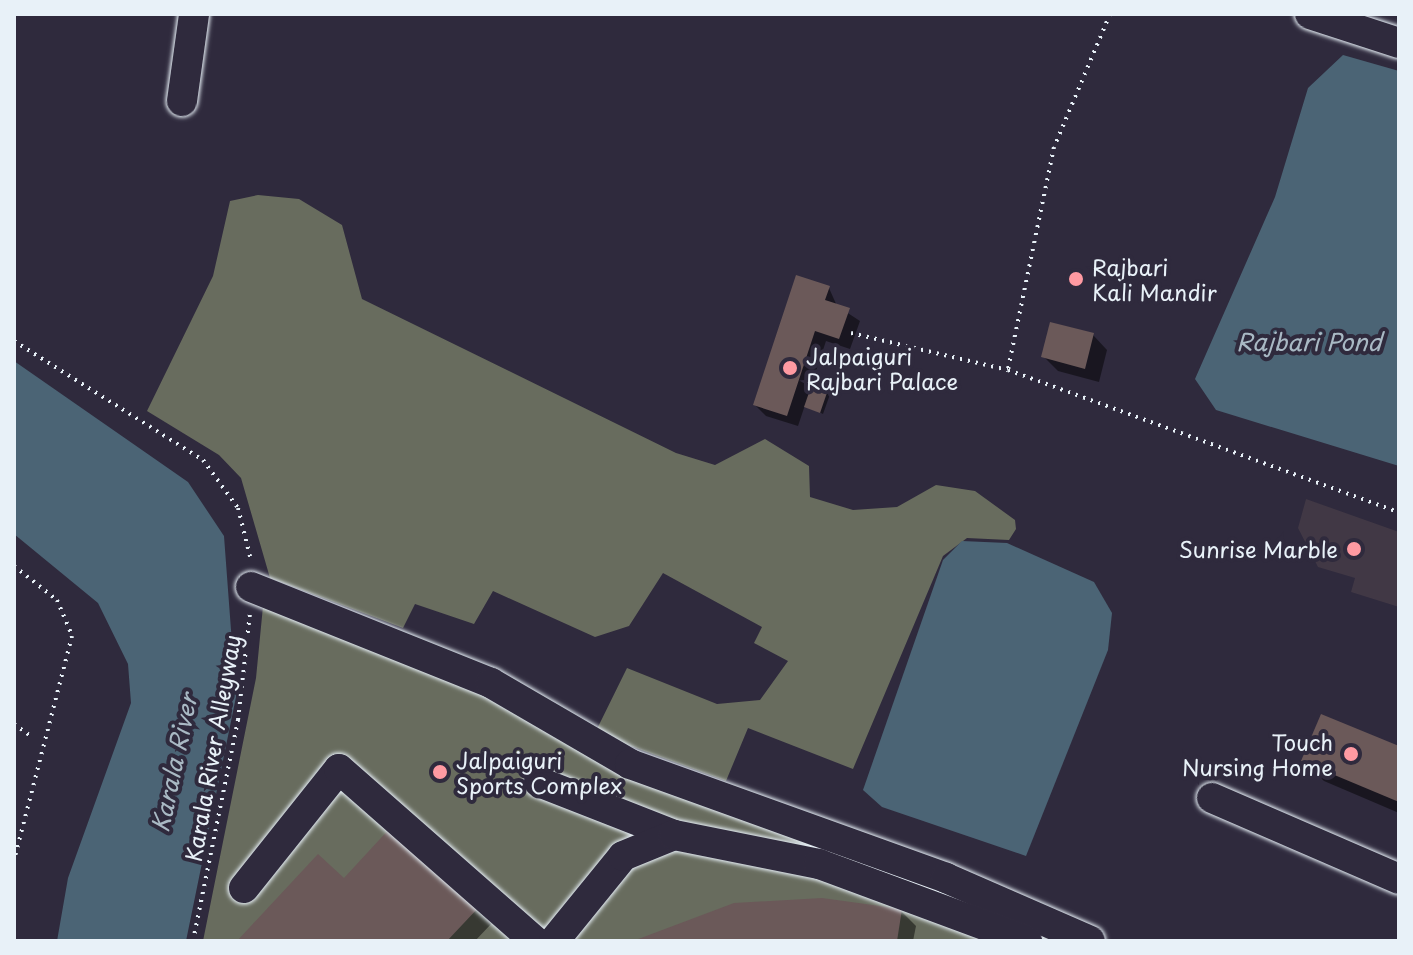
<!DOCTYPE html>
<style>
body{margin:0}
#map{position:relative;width:1413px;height:955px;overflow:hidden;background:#2f2a3d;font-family:"Playpen Sans",sans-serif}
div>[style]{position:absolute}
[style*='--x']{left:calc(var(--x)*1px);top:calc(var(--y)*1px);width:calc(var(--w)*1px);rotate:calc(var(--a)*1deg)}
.built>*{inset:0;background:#413845}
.green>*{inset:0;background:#686c5e}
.water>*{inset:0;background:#4b6475}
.shadow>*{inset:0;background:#0007}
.building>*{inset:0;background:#6b5959}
.path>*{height:4px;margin-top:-2px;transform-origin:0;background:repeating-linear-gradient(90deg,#e8f1f8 0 2px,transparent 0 8px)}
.roads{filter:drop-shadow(0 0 2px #e8f1f8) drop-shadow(0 0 2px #e8f1f8)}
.minor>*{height:30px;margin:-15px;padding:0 15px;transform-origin:15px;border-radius:15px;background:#2f2a3d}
.dots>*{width:22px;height:22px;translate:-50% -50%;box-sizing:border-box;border:4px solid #2f2a3d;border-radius:50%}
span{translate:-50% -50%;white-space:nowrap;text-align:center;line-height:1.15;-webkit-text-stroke:8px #2f2a3d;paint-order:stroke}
.poi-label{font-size:22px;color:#e8f1f8}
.left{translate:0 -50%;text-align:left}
.right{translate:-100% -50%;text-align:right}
.street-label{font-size:22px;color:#e8f1f8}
.water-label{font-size:24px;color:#a9b9c4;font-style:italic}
.frame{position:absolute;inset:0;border:16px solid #e8f1f8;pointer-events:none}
</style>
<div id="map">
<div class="built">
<div style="clip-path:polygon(1306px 499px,1399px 532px,1399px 607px,1351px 592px,1355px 578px,1318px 567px,1298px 528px)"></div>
</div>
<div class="green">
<div style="clip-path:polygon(258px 195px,299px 199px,342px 225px,362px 299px,676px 453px,715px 465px,765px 439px,809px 466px,810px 497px,853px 510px,897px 507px,936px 485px,975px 491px,1015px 520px,1016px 529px,1009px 540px,967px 538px,943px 556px,853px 769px,748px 728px,726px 781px,595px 733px,627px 668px,717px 704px,760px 700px,788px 661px,754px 643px,762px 627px,663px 573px,629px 626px,595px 637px,493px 591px,474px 624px,415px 604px,403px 628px,270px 578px,241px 478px,219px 455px,147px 411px,213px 276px,230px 201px)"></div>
<div style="clip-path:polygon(264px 596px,1075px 941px,203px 941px,256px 678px)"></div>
</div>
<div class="water">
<div style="clip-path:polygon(1343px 55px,1399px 71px,1399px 466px,1216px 410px,1195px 379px,1275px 197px,1308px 88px)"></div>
<div style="clip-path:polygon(14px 361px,188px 482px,224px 536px,236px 697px,186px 941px,57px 941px,68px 878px,131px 703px,128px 664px,98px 603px,14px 534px)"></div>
<div style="clip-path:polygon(962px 541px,1007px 543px,1094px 582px,1112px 613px,1108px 650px,1026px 856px,882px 807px,863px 790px,943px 560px)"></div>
</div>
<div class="shadow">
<div style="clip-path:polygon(829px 288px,837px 306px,860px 321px,850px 349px,826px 341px,814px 377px,833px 386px,823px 414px,805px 405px,798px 426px,766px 416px,755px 405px)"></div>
<div style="clip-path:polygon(1093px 335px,1107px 350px,1099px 382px,1058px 371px,1043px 356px)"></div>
<div style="clip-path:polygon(1399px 748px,1399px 813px,1324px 781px,1303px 761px)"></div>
<div style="clip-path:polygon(392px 829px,492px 923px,475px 941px,240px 941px,344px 881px)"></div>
<div style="clip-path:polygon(734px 905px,901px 911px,916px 926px,913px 941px,640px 941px)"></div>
</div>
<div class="building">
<div style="clip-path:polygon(796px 275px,830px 286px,825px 300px,850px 308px,839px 339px,815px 331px,787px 416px,753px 405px)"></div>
<div style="clip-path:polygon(1050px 322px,1094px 333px,1085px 369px,1041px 357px)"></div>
<div style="clip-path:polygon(815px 375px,831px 381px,820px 413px,804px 407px)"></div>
<div style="clip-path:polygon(1321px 714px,1399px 746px,1399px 802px,1301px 761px)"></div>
<div style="clip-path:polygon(392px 826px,479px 907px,447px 941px,237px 941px,318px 854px,344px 878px)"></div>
<div style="clip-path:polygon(822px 898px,902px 909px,897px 941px,633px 941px,734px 903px)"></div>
</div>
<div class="path">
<div style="--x:1110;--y:14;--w:144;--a:112.8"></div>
<div style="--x:1054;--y:147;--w:228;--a:101.7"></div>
<div style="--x:1008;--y:370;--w:416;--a:20"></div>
<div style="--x:851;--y:333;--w:161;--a:13.3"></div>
<div style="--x:14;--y:341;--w:223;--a:32.2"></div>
<div style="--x:203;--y:460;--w:59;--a:53.9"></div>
<div style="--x:238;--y:508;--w:54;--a:76"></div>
<div style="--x:14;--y:566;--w:55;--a:38.3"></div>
<div style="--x:57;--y:600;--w:39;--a:67"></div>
<div style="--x:72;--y:636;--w:231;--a:104.5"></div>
<div style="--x:14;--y:724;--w:19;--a:36"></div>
<div style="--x:193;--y:941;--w:226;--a:-78.5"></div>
<div style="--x:238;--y:720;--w:108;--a:-83.6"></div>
</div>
<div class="roads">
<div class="minor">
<div style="--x:1310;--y:14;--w:94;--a:18"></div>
<div style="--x:182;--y:101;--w:88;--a:-82.1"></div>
<div style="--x:251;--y:587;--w:258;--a:21.8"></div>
<div style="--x:491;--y:683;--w:161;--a:30.2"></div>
<div style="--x:630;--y:764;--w:336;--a:19.8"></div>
<div style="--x:946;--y:878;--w:157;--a:23.6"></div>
<div style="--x:539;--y:782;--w:145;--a:21.4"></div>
<div style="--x:1212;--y:798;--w:204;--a:23.4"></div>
<div style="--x:244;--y:888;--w:152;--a:-51.4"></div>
<div style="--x:339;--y:769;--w:261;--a:41.3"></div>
<div style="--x:554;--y:941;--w:109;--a:-50.9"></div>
<div style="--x:623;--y:856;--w:55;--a:-22.4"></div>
<div style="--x:674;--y:835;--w:148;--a:11.3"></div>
<div style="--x:819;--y:864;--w:222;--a:20.3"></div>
</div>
</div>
<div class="dots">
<div style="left:1076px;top:279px;background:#ff9aa2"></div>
<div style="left:790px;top:368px;background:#ff9aa2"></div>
<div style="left:1354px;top:549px;background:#ff9aa2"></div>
<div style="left:1351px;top:754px;background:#ff9aa2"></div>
<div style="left:440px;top:772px;background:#ff9aa2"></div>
</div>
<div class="poi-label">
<span class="left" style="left:1092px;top:279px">Rajbari<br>Kali Mandir</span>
<span class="left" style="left:806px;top:368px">Jalpaiguri<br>Rajbari Palace</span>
<span class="right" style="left:1338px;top:549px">Sunrise Marble</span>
<span class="right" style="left:1333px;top:754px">Touch<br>Nursing Home</span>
<span class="left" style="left:456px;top:772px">Jalpaiguri<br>Sports Complex</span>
</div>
<div class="street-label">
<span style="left:212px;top:748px;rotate:-80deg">Karala River Alleyway</span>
</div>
<div class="water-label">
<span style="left:1309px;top:342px">Rajbari Pond</span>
<span style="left:174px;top:763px;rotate:-78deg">Karala River</span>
</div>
<div class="frame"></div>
</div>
